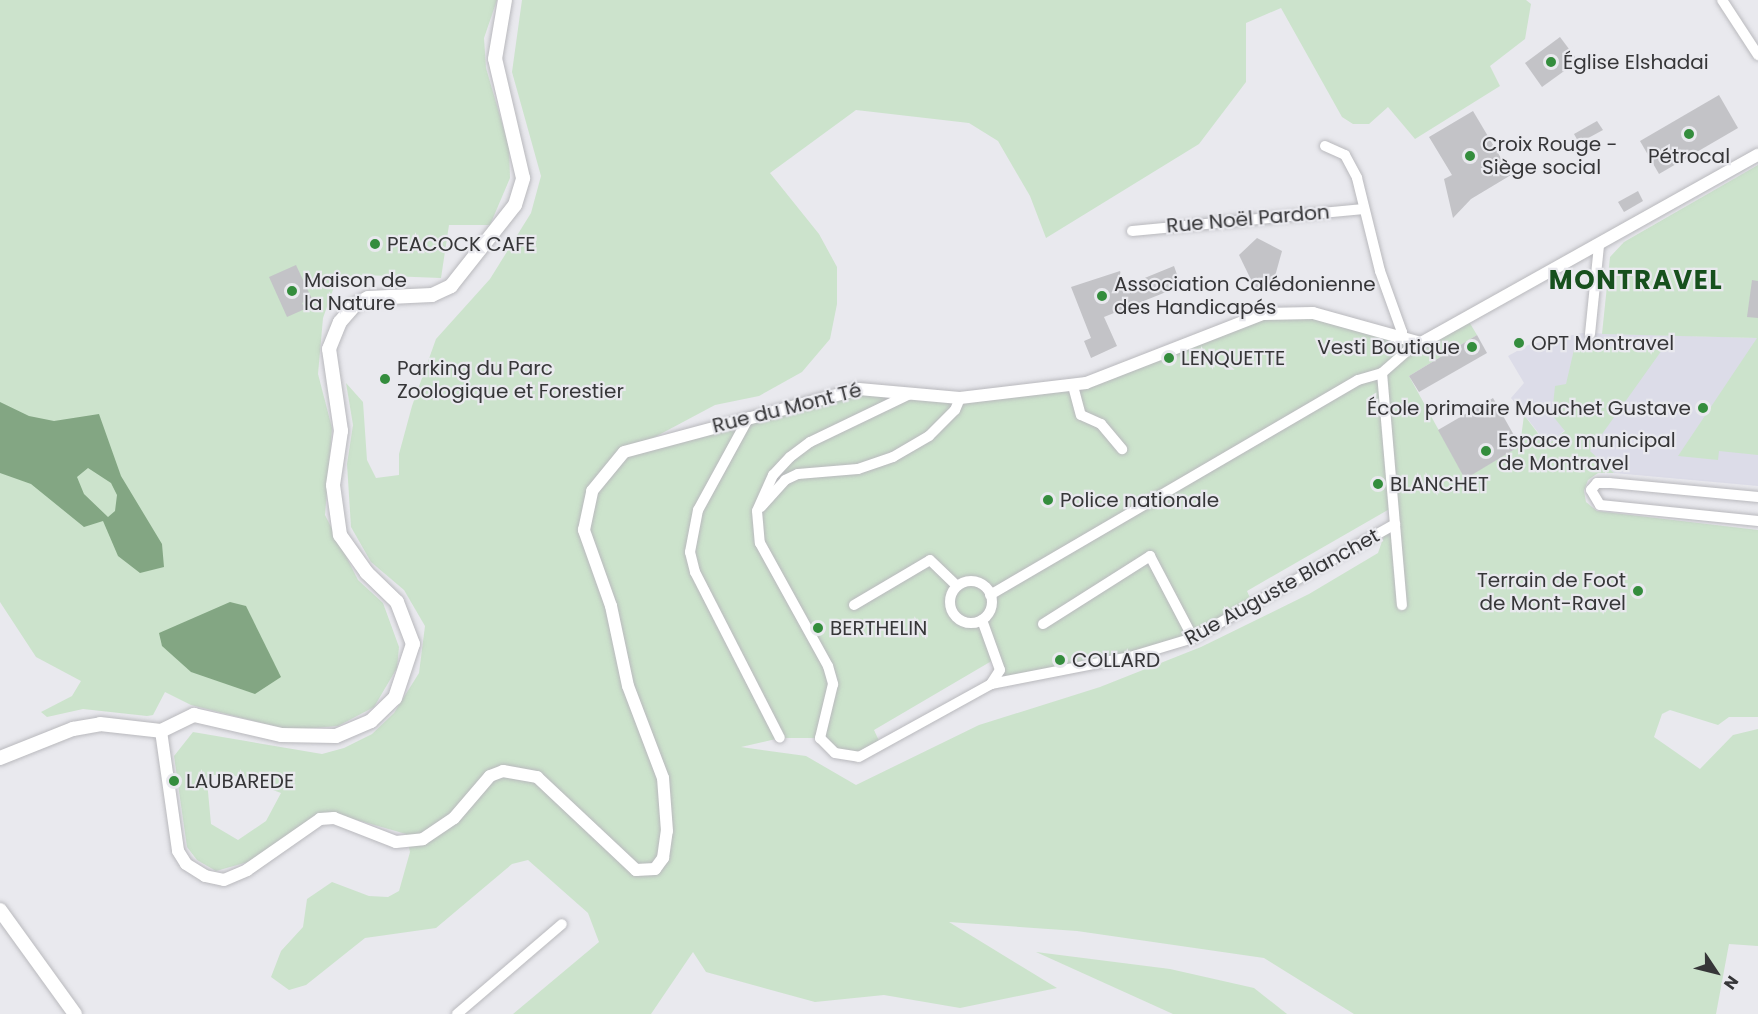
<!DOCTYPE html>
<meta charset="utf-8">
<style>
body{margin:0}
#map{position:relative;width:1758px;height:1014px;overflow:hidden;background:#e9e9ee;font-family:Poppins,sans-serif}
div>[style]{position:absolute}
[style*='--x']{left:calc(var(--x)*1px);top:calc(var(--y)*1px);width:calc(var(--w)*1px);rotate:calc(var(--a)*1deg)}
.built>*{inset:0;background:#dcdce8}
.green>*{inset:0;background:#cce3cc}
.water>*{inset:0;background:#83a683}
.building>*{inset:0;background:#c3c3c7}
.roads{filter:drop-shadow(0 0 2px #b9b9bd) drop-shadow(0 0 2px #b9b9bd)}
.minor>*{height:10px;margin:-5px;padding:0 5px;transform-origin:5px;border-radius:5px;background:#fff}
.minor>.ring{margin:-5px;padding:0;box-sizing:content-box;background:none;border:10px solid #fff;border-radius:50%}
.tertiary>*{height:12px;margin:-6px;padding:0 6px;transform-origin:6px;border-radius:6px;background:#fff}
.secondary>*{height:14px;margin:-7px;padding:0 7px;transform-origin:7px;border-radius:7px;background:#fff}
.dots>*{width:16px;height:16px;translate:-50% -50%;box-sizing:border-box;border:3px solid #e9e9ee;border-radius:50%}
span{translate:-50% -50%;white-space:nowrap;text-align:center;line-height:1.15;-webkit-text-stroke:4.5px #e9e9ee;paint-order:stroke}
.poi-label{font-size:20px;color:#363638}
.left{translate:0 -50%;text-align:left}
.right{translate:-100% -50%;text-align:right}
.street-label{font-size:20px;color:#363638}
.district-label{font-size:26px;color:#17501d;font-weight:700;letter-spacing:1.5px}
.north{position:absolute;left:1686px;top:942px;width:60px;height:60px;-webkit-text-stroke:4px #e9e9ee;paint-order:stroke;rotate:125deg;font-size:16px;font-weight:700;line-height:24px;text-align:center;color:#363638}
.north::after{content:'';display:block;margin:auto;width:21px;height:27px;background:#363638;clip-path:polygon(50% 0,100% 100%,50% 72%,0 100%)}
</style>
<div id="map">
<div class="built">
<div style="clip-path:polygon(1582px 333px,1758px 338px,1758px 486px,1614px 473px,1565px 430px,1548px 445px,1511px 398px,1524px 383px,1508px 356px,1528px 345px)"></div>
</div>
<div class="green">
<div style="clip-path:polygon(0 0,497px 0,484px 38px,486px 68px,509px 147px,510px 178px,490px 225px,449px 225px,441px 278px,362px 275px,347px 279px,334px 287px,323px 318px,318px 374px,332px 428px,325px 515px,358px 580px,383px 603px,399px 647px,397px 668px,374px 707px,338px 726px,290px 730px,191px 705px,165px 692px,153px 715px,147px 716px,83px 709px,47px 717px,41px 712px,72px 696px,81px 681px,36px 657px,0 602px)"></div>
<div style="clip-path:polygon(evenodd,522px 0,1526px 0,1531px 4px,1525px 39px,1490px 66px,1500px 86px,1415px 139px,1388px 107px,1369px 124px,1353px 124px,1342px 117px,1281px 8px,1246px 23px,1246px 82px,1199px 144px,1046px 238px,1030px 196px,998px 141px,969px 123px,856px 110px,770px 173px,819px 234px,837px 267px,837px 304px,830px 339px,802px 372px,759px 396px,715px 405px,653px 438px,837px 393px,960px 398px,1051px 390px,1289px 311px,1408px 342px,1468px 320px,1477px 335px,1409px 376px,1465px 478px,1520px 446px,1524px 415px,1547px 445px,1565px 431px,1552px 415px,1555px 386px,1566px 384px,1575px 345px,1662px 350px,1590px 451px,1614px 473px,1598px 473px,1588px 480px,1584px 491px,1586px 502px,1597px 511px,1758px 530px,1758px 717px,1729px 717px,1718px 725px,1670px 710px,1662px 714px,1654px 737px,1700px 769px,1733px 735px,1758px 729px,1758px 946px,1729px 944px,1716px 1014px,1354px 1014px,1264px 958px,1077px 931px,949px 922px,1057px 988px,960px 1008px,884px 995px,815px 1002px,706px 972px,693px 952px,651px 1014px,513px 1014px,599px 942px,588px 913px,528px 860px,512px 864px,436px 928px,365px 938px,306px 985px,289px 990px,271px 977px,281px 951px,303px 927px,307px 899px,332px 882px,369px 896px,388px 897px,399px 891px,410px 852px,406px 834px,329px 812px,255px 860px,216px 871px,197px 860px,187px 847px,174px 756px,193px 732px,322px 754px,344px 748px,372px 734px,394px 713px,419px 673px,425px 626px,404px 590px,371px 562px,351px 527px,347px 464px,353px 425px,346px 383px,363px 402px,367px 460px,376px 478px,399px 475px,399px 454px,412px 406px,436px 339px,490px 279px,531px 213px,541px 176px,512px 72px,522px 0,1393px 507px,1395px 524px,1386px 530px,1378px 553px,1309px 594px,1201px 647px,1100px 687px,979px 725px,856px 785px,806px 756px,741px 747px,780px 738px,819px 738px,835px 753px,859px 757px,881px 745px,874px 730px,995px 659px,1000px 670px,991px 684px,1193px 638px,1253px 605px,1247px 591px,1393px 507px,522px 0,230px 774px,281px 793px,266px 821px,238px 840px,211px 824px,207px 781px,214px 775px,230px 774px)"></div>
<div style="clip-path:polygon(1758px 165px,1758px 455px,1719px 451px,1718px 460px,1678px 456px,1757px 338px,1602px 334px,1610px 257px,1624px 242px)"></div>
<div style="clip-path:polygon(1036px 952px,1170px 969px,1254px 988px,1287px 1014px,1173px 1014px)"></div>
</div>
<div class="water">
<div style="clip-path:polygon(evenodd,0 402px,29px 416px,54px 421px,99px 414px,121px 476px,162px 544px,164px 567px,140px 573px,118px 556px,103px 521px,84px 527px,31px 484px,0 473px,0 402px,88px 468px,111px 483px,117px 495px,115px 511px,108px 517px,84px 494px,77px 477px,88px 468px)"></div>
<div style="clip-path:polygon(230px 602px,246px 606px,281px 677px,255px 694px,191px 672px,162px 646px,159px 633px)"></div>
</div>
<div class="building">
<div style="clip-path:polygon(1560px 37px,1578px 61px,1542px 87px,1525px 63px)"></div>
<div style="clip-path:polygon(1719px 95px,1738px 128px,1659px 174px,1640px 141px)"></div>
<div style="clip-path:polygon(1473px 111px,1511px 175px,1471px 199px,1453px 218px,1444px 179px,1452px 175px,1429px 137px)"></div>
<div style="clip-path:polygon(1597px 121px,1603px 130px,1579px 143px,1574px 134px)"></div>
<div style="clip-path:polygon(1638px 191px,1643px 201px,1624px 212px,1618px 202px)"></div>
<div style="clip-path:polygon(1257px 238px,1282px 251px,1272px 287px,1256px 290px,1239px 255px)"></div>
<div style="clip-path:polygon(296px 265px,312px 299px,302px 303px,305px 309px,287px 317px,269px 277px)"></div>
<div style="clip-path:polygon(1174px 266px,1181px 286px,1104px 317px,1117px 346px,1091px 358px,1084px 341px,1091px 338px,1071px 287px,1120px 271px,1125px 286px)"></div>
<div style="clip-path:polygon(1752px 280px,1758px 281px,1758px 318px,1747px 317px)"></div>
<div style="clip-path:polygon(1477px 335px,1487px 353px,1419px 392px,1409px 376px)"></div>
<div style="clip-path:polygon(1493px 398px,1520px 446px,1465px 479px,1438px 430px)"></div>
</div>
<div class="roads">
<div class="minor">
<div style="--x:1722;--y:0;--w:66;--a:56.8"></div>
<div style="--x:1325;--y:146;--w:22;--a:24"></div>
<div style="--x:1345;--y:155;--w:26;--a:62"></div>
<div style="--x:1357;--y:178;--w:96;--a:76.1"></div>
<div style="--x:1380;--y:271;--w:65;--a:70.2"></div>
<div style="--x:1402;--y:332;--w:8;--a:113"></div>
<div style="--x:1132;--y:231;--w:233;--a:-5.4"></div>
<div style="--x:1590;--y:334;--w:88;--a:-84.2"></div>
<div style="--x:1382;--y:373;--w:233;--a:85.1"></div>
<div style="--x:1073;--y:386;--w:30;--a:75"></div>
<div style="--x:1081;--y:415;--w:22;--a:24"></div>
<div style="--x:1101;--y:424;--w:33;--a:50"></div>
<div style="--x:912;--y:393;--w:113;--a:154.3"></div>
<div style="--x:810;--y:442;--w:25;--a:143"></div>
<div style="--x:790;--y:457;--w:25;--a:133"></div>
<div style="--x:773;--y:475;--w:39;--a:114"></div>
<div style="--x:757;--y:511;--w:32;--a:85"></div>
<div style="--x:760;--y:543;--w:141;--a:61.1"></div>
<div style="--x:828;--y:666;--w:19;--a:74"></div>
<div style="--x:833;--y:684;--w:56;--a:103.5"></div>
<div style="--x:820;--y:738;--w:21;--a:45"></div>
<div style="--x:835;--y:753;--w:24;--a:9"></div>
<div style="--x:859;--y:757;--w:151;--a:-28.9"></div>
<div style="--x:991;--y:684;--w:142;--a:-11"></div>
<div style="--x:1130;--y:657;--w:66;--a:-16.8"></div>
<div style="--x:1193;--y:638;--w:232;--a:-29.4"></div>
<div style="--x:749;--y:417;--w:106;--a:118.7"></div>
<div style="--x:698;--y:510;--w:43;--a:100.8"></div>
<div style="--x:690;--y:552;--w:21;--a:76"></div>
<div style="--x:695;--y:572;--w:186;--a:62.9"></div>
<div style="--x:1758;--y:497;--w:150;--a:-174.6"></div>
<div style="--x:1609;--y:483;--w:12;--a:180"></div>
<div style="--x:1597;--y:483;--w:9;--a:131"></div>
<div style="--x:1591;--y:490;--w:17;--a:59"></div>
<div style="--x:1600;--y:505;--w:159;--a:5.8"></div>
<div style="--x:761;--y:507;--w:36;--a:-48"></div>
<div style="--x:785;--y:480;--w:14;--a:-25"></div>
<div style="--x:798;--y:474;--w:60;--a:-4.8"></div>
<div style="--x:858;--y:469;--w:37;--a:-19"></div>
<div style="--x:893;--y:457;--w:42;--a:-30.3"></div>
<div style="--x:929;--y:436;--w:37;--a:-45"></div>
<div style="--x:955;--y:410;--w:13;--a:-67"></div>
<div class="ring" style="left:950px;top:581px;width:32px;height:32px"></div>
<div style="--x:990;--y:595;--w:426;--a:-30.3"></div>
<div style="--x:1358;--y:380;--w:25;--a:-16"></div>
<div style="--x:1382;--y:373;--w:45;--a:-41.4"></div>
<div style="--x:854;--y:605;--w:88;--a:-30.6"></div>
<div style="--x:930;--y:560;--w:37;--a:44"></div>
<div style="--x:982;--y:620;--w:53;--a:70.2"></div>
<div style="--x:1000;--y:670;--w:17;--a:123"></div>
<div style="--x:1043;--y:624;--w:127;--a:-32.4"></div>
<div style="--x:1150;--y:556;--w:93;--a:62.3"></div>
<div style="--x:457;--y:1014;--w:138;--a:-40.6"></div>
</div>
<div class="tertiary">
<div style="--x:161;--y:731;--w:121;--a:81.9"></div>
<div style="--x:178;--y:851;--w:15;--a:58"></div>
<div style="--x:186;--y:864;--w:22;--a:32"></div>
<div style="--x:205;--y:876;--w:19;--a:12"></div>
<div style="--x:224;--y:880;--w:25;--a:-23"></div>
<div style="--x:247;--y:870;--w:89;--a:-34.9"></div>
<div style="--x:320;--y:819;--w:14;--a:-4"></div>
<div style="--x:334;--y:818;--w:66;--a:21.2"></div>
<div style="--x:396;--y:842;--w:27;--a:-6"></div>
<div style="--x:423;--y:839;--w:37;--a:-34"></div>
<div style="--x:454;--y:818;--w:55;--a:-49.4"></div>
<div style="--x:490;--y:776;--w:14;--a:-21"></div>
<div style="--x:503;--y:771;--w:35;--a:10"></div>
<div style="--x:537;--y:777;--w:136;--a:43.2"></div>
<div style="--x:636;--y:870;--w:19;--a:-3"></div>
<div style="--x:655;--y:869;--w:14;--a:-54"></div>
<div style="--x:663;--y:858;--w:27;--a:-82"></div>
<div style="--x:667;--y:831;--w:53;--a:-94.3"></div>
<div style="--x:663;--y:778;--w:98;--a:-110.8"></div>
<div style="--x:628;--y:686;--w:82;--a:-102"></div>
<div style="--x:611;--y:606;--w:81;--a:-109.6"></div>
<div style="--x:584;--y:530;--w:40;--a:-78"></div>
<div style="--x:592;--y:491;--w:50;--a:-50.6"></div>
<div style="--x:624;--y:452;--w:243;--a:-15"></div>
<div style="--x:859;--y:389;--w:101;--a:5.1"></div>
<div style="--x:960;--y:398;--w:127;--a:-6.8"></div>
<div style="--x:1086;--y:383;--w:190;--a:-21.3"></div>
<div style="--x:1263;--y:314;--w:50;--a:-1.1"></div>
<div style="--x:1313;--y:313;--w:112;--a:15.5"></div>
<div style="--x:1421;--y:343;--w:386;--a:-29.2"></div>
</div>
<div class="secondary">
<div style="--x:0;--y:758;--w:79;--a:-21.7"></div>
<div style="--x:73;--y:729;--w:27;--a:-10"></div>
<div style="--x:100;--y:724;--w:61;--a:6.5"></div>
<div style="--x:161;--y:731;--w:37;--a:-26"></div>
<div style="--x:194;--y:715;--w:89;--a:12.9"></div>
<div style="--x:281;--y:735;--w:55;--a:1"></div>
<div style="--x:336;--y:736;--w:38;--a:-23"></div>
<div style="--x:371;--y:721;--w:33;--a:-44"></div>
<div style="--x:395;--y:698;--w:57;--a:-71.6"></div>
<div style="--x:413;--y:644;--w:45;--a:-110.9"></div>
<div style="--x:397;--y:602;--w:42;--a:-136"></div>
<div style="--x:367;--y:573;--w:47;--a:-125.4"></div>
<div style="--x:340;--y:535;--w:50;--a:-98"></div>
<div style="--x:333;--y:485;--w:55;--a:-81.6"></div>
<div style="--x:341;--y:431;--w:83;--a:-98.3"></div>
<div style="--x:329;--y:349;--w:29;--a:-68"></div>
<div style="--x:340;--y:322;--w:23;--a:-49"></div>
<div style="--x:355;--y:305;--w:15;--a:-28"></div>
<div style="--x:368;--y:298;--w:64;--a:-2.7"></div>
<div style="--x:432;--y:295;--w:21;--a:-25"></div>
<div style="--x:451;--y:286;--w:103;--a:-51.7"></div>
<div style="--x:515;--y:205;--w:28;--a:-73"></div>
<div style="--x:523;--y:178;--w:122;--a:-103.2"></div>
<div style="--x:495;--y:59;--w:60;--a:-80.4"></div>
<div style="--x:0;--y:910;--w:128;--a:54.2"></div>
</div>
</div>
<div class="dots">
<div style="left:1551px;top:62px;background:#348d3d"></div>
<div style="left:1689px;top:134px;background:#348d3d"></div>
<div style="left:1470px;top:156px;background:#348d3d"></div>
<div style="left:375px;top:244px;background:#348d3d"></div>
<div style="left:292px;top:291px;background:#348d3d"></div>
<div style="left:1102px;top:296px;background:#348d3d"></div>
<div style="left:1519px;top:343px;background:#348d3d"></div>
<div style="left:1472px;top:347px;background:#348d3d"></div>
<div style="left:1169px;top:358px;background:#348d3d"></div>
<div style="left:385px;top:379px;background:#348d3d"></div>
<div style="left:1703px;top:408px;background:#348d3d"></div>
<div style="left:1486px;top:451px;background:#348d3d"></div>
<div style="left:1378px;top:484px;background:#348d3d"></div>
<div style="left:1048px;top:500px;background:#348d3d"></div>
<div style="left:1638px;top:591px;background:#348d3d"></div>
<div style="left:818px;top:628px;background:#348d3d"></div>
<div style="left:1060px;top:660px;background:#348d3d"></div>
<div style="left:174px;top:781px;background:#348d3d"></div>
</div>
<div class="poi-label">
<span class="left" style="left:1563px;top:62px">Église Elshadai</span>
<span class="left" style="left:1482px;top:156px">Croix Rouge -<br>Siège social</span>
<span style="left:1689px;top:156px">Pétrocal</span>
<span class="left" style="left:387px;top:244px">PEACOCK CAFE</span>
<span class="left" style="left:304px;top:292px">Maison de<br>la Nature</span>
<span class="left" style="left:1114px;top:296px">Association Calédonienne<br>des Handicapés</span>
<span class="left" style="left:1531px;top:343px">OPT Montravel</span>
<span class="right" style="left:1460px;top:347px">Vesti Boutique</span>
<span class="left" style="left:1181px;top:358px">LENQUETTE</span>
<span class="left" style="left:397px;top:380px">Parking du Parc<br>Zoologique et Forestier</span>
<span class="right" style="left:1691px;top:408px">École primaire Mouchet Gustave</span>
<span class="left" style="left:1498px;top:452px">Espace municipal<br>de Montravel</span>
<span class="left" style="left:1390px;top:484px">BLANCHET</span>
<span class="left" style="left:1060px;top:500px">Police nationale</span>
<span class="right" style="left:1626px;top:592px">Terrain de Foot<br>de Mont-Ravel</span>
<span class="left" style="left:830px;top:628px">BERTHELIN</span>
<span class="left" style="left:1072px;top:660px">COLLARD</span>
<span class="left" style="left:186px;top:781px">LAUBAREDE</span>
</div>
<div class="street-label">
<span style="left:1248px;top:219px;rotate:-5deg">Rue Noël Pardon</span>
<span style="left:787px;top:408px;rotate:-14deg">Rue du Mont Té</span>
<span style="left:1282px;top:587px;rotate:-29deg">Rue Auguste Blanchet</span>
</div>
<div class="district-label">
<span style="left:1636px;top:281px">MONTRAVEL</span>
</div>
<div class="north">N</div>
</div>
